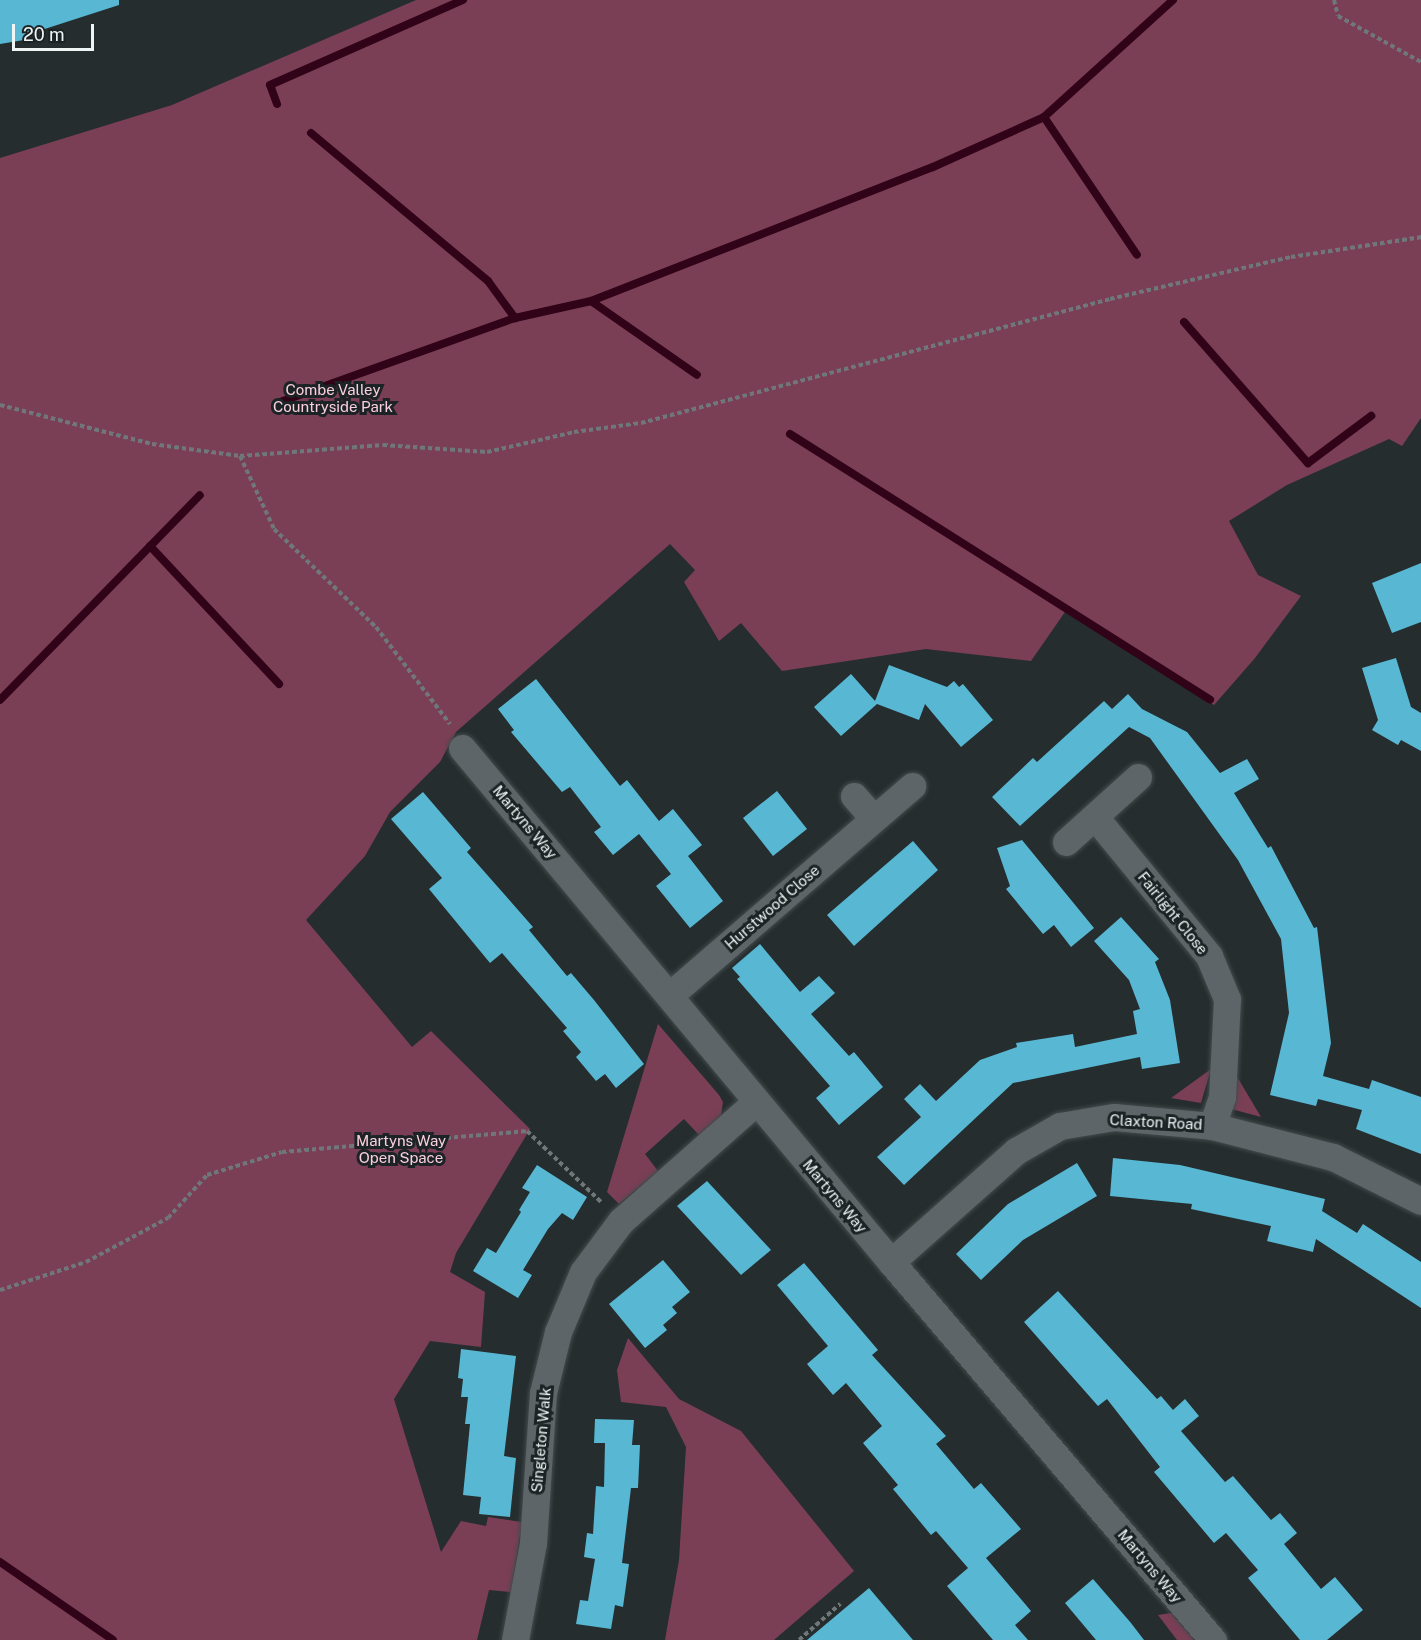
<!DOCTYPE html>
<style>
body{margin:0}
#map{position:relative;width:1421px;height:1640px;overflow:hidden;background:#252d2f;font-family:"Public Sans",sans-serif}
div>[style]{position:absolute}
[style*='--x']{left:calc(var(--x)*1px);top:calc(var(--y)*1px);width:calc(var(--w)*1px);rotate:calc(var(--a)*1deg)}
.green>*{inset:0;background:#7b3f55}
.stream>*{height:8px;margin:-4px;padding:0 4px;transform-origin:4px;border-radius:4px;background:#310318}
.building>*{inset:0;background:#58b7d2}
.path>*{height:4px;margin-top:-2px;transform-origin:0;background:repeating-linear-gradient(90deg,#707779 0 4.5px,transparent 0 7.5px)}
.roads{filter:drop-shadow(0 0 2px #444b4c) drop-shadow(0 0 2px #444b4c)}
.minor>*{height:27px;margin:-13.5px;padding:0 13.5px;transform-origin:13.5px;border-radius:13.5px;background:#5d6568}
span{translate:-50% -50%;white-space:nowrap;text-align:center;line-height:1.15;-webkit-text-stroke:6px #1c2325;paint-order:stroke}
.park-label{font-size:15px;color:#fbd0dd}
.street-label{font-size:15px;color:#eff4f5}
.scale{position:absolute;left:12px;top:24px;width:82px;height:27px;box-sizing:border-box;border:3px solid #eff4f5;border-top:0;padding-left:8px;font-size:18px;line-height:21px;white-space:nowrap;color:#eff4f5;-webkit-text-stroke:4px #1c2325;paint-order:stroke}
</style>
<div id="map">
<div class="green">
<div style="clip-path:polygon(416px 0,1421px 0,1421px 418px,1402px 446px,1389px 439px,1287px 485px,1229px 521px,1258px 575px,1301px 596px,1255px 658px,1214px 705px,1065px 612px,1031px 661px,926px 649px,782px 671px,741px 623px,719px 641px,684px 582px,695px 570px,670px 544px,456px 732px,440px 762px,390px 812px,365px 856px,306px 920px,412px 1047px,431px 1031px,530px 1129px,456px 1253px,450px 1272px,485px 1292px,481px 1347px,430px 1341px,394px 1399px,441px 1552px,461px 1521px,486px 1526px,488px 1517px,522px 1522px,511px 1592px,489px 1590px,477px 1640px,0 1640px,0 158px,172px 105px)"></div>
<div style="clip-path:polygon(658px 1024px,719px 1095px,723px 1102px,721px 1115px,699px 1135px,684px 1119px,645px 1154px,658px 1171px,619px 1204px,607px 1192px)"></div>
<div style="clip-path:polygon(1211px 1069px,1201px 1103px,1171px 1098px)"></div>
<div style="clip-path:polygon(1236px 1075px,1261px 1117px,1231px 1109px)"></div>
<div style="clip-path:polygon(628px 1338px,679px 1399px,741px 1431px,854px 1571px,774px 1640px,665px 1640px,679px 1560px,686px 1447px,666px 1407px,621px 1402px,617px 1370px)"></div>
<div style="clip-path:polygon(1171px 1613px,1193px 1638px,1193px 1640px,1177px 1640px,1158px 1615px)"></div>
</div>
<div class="stream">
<div style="--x:277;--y:104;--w:20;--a:-110"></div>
<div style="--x:270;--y:85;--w:211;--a:-23.8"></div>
<div style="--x:1044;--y:117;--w:166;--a:56"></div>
<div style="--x:311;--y:133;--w:231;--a:39.9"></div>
<div style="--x:488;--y:281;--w:46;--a:53.9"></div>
<div style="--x:591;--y:301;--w:129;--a:34.9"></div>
<div style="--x:1184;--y:322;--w:188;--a:48.7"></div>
<div style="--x:1308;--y:463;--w:79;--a:-36.7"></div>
<div style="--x:280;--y:402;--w:250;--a:-19.7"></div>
<div style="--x:515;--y:318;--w:78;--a:-12.6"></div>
<div style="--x:591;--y:301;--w:367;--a:-21.4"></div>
<div style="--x:933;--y:167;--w:122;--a:-24.2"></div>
<div style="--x:1044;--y:117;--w:174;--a:-42.2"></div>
<div style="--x:790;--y:434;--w:497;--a:32.3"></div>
<div style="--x:150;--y:546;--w:189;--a:46.9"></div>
<div style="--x:0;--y:700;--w:286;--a:-45.7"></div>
<div style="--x:0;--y:1562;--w:137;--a:34.6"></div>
</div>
<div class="building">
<div style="clip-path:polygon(0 0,119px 0,119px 5px,23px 36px,24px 40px,0 44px)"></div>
<div style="clip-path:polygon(1421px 563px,1421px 622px,1392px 633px,1372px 583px)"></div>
<div style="clip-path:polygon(1396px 658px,1411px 707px,1421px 713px,1421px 751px,1401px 740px,1398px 745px,1372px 730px,1378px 720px,1362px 668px)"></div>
<div style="clip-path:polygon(889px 665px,947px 687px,954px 681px,959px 687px,963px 684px,993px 720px,961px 747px,925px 704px,919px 720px,877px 704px,841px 736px,814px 707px,851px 674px,875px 701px)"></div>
<div style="clip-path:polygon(536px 679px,620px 786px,627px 780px,659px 821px,673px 809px,702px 845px,688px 856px,723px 901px,690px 928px,656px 886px,671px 874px,639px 834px,613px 855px,594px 832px,601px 827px,570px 787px,562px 792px,511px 732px,514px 730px,498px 709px)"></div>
<div style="clip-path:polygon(1128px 694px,1142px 709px,1187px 732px,1220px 773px,1247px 759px,1259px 779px,1234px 793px,1268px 848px,1271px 846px,1314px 928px,1317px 927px,1331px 1043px,1323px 1076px,1369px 1089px,1372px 1080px,1421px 1097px,1421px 1154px,1356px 1129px,1362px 1110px,1318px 1099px,1316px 1106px,1270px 1095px,1289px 1013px,1281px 939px,1238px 860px,1150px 738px,1129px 727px,1020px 826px,992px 797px,1033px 758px,1037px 762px,1104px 701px,1112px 709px)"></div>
<div style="clip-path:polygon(777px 791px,807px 829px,773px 856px,743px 818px)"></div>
<div style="clip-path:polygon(423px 792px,471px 848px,467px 852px,533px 927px,529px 930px,567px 976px,571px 973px,594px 1000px,644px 1064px,616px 1088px,605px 1074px,596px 1081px,576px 1057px,581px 1052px,563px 1031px,567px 1028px,502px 953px,490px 963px,429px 889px,442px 878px,391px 819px)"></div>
<div style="clip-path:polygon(1022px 840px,1094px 928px,1071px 947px,1054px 925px,1043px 934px,1006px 889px,1010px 886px,997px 848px)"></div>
<div style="clip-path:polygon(913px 841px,938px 870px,854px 946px,827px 915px)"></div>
<div style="clip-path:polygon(1121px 917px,1159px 959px,1155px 962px,1170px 1000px,1180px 1063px,1142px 1069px,1140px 1057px,1013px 1083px,904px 1185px,877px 1157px,921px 1117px,904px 1099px,920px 1084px,936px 1101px,980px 1060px,1017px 1047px,1016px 1043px,1073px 1034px,1075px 1047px,1137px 1034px,1133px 1011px,1140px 1009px,1129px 980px,1094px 941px)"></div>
<div style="clip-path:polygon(760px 944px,800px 992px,819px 976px,835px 993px,811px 1014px,849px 1056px,854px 1052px,883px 1087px,839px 1125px,816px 1098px,830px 1086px,737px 979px,740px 977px,732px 968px)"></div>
<div style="clip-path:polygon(1113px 1158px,1180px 1165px,1325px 1199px,1322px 1211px,1357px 1233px,1363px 1224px,1421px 1262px,1421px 1308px,1316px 1239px,1313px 1252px,1267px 1241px,1271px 1226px,1191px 1209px,1192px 1204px,1110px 1196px)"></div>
<div style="clip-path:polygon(1077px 1163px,1097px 1196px,1023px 1240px,981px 1280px,956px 1254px,1008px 1204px)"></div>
<div style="clip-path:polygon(537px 1165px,587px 1197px,573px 1220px,562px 1213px,548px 1229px,523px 1270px,532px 1275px,518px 1298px,473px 1271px,487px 1248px,496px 1253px,521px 1212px,519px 1210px,530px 1192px,522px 1188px)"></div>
<div style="clip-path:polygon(707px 1181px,771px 1250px,741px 1275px,677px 1206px)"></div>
<div style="clip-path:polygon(663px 1260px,690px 1292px,672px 1307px,677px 1313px,663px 1325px,667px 1330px,645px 1348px,609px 1304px)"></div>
<div style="clip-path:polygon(804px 1263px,878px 1350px,872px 1355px,946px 1436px,936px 1444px,974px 1489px,981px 1483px,1021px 1529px,986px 1558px,1031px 1611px,1015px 1625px,1028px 1640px,993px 1640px,947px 1586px,968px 1568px,936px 1531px,931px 1535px,893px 1489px,898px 1485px,863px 1443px,882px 1426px,846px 1383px,833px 1395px,807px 1364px,828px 1346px,777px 1285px)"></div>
<div style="clip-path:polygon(1058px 1291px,1157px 1399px,1161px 1396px,1173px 1410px,1185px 1399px,1199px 1416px,1181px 1431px,1225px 1482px,1233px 1476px,1271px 1520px,1280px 1513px,1297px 1533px,1284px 1544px,1321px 1589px,1335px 1577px,1363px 1610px,1327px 1640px,1300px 1640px,1248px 1578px,1258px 1570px,1226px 1533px,1214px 1543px,1154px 1472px,1160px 1467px,1107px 1399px,1098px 1406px,1024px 1322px)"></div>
<div style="clip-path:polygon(461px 1349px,516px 1356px,504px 1456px,516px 1458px,510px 1517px,479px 1514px,481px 1497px,463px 1495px,470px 1424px,465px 1424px,468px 1397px,461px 1397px,463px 1379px,458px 1378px)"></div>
<div style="clip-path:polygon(595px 1419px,634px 1420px,632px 1445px,640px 1445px,638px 1488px,631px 1488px,622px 1563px,629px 1564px,623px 1607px,615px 1605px,611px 1629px,576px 1624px,580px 1600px,588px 1601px,595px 1559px,584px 1557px,587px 1533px,593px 1534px,596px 1486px,604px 1487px,605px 1443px,594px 1443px)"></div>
<div style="clip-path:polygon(1093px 1579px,1131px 1623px,1144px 1640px,1096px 1640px,1065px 1603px)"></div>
<div style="clip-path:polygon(869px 1588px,913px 1640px,807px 1640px)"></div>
</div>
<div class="path">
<div style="--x:1334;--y:0;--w:16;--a:76"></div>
<div style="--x:1338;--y:16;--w:95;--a:29"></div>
<div style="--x:0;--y:405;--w:157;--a:14.4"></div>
<div style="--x:152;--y:444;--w:89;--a:7.8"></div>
<div style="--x:240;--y:456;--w:143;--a:-4.4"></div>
<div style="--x:383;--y:445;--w:104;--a:3.9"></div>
<div style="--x:487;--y:452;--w:89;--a:-12.9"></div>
<div style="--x:574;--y:432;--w:68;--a:-7.7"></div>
<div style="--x:641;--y:423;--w:485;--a:-14.8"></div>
<div style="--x:1110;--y:299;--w:186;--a:-13.1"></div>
<div style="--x:1291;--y:257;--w:132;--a:-8.7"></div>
<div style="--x:240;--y:456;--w:81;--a:65"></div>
<div style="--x:274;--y:529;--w:141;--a:43.9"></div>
<div style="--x:376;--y:627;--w:122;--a:52.7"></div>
<div style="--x:0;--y:1290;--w:90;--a:-18"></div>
<div style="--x:86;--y:1262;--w:93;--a:-28.2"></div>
<div style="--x:168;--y:1218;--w:58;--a:-47.8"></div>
<div style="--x:207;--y:1175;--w:78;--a:-17"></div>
<div style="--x:282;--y:1152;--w:246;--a:-4.9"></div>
<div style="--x:527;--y:1131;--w:103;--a:43.8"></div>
<div style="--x:799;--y:1640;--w:55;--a:-41.3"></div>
</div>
<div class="roads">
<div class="minor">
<div style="--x:462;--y:748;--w:670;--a:50.15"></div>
<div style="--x:891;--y:1262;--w:497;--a:49.6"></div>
<div style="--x:854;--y:796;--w:30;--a:49"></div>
<div style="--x:1095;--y:817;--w:180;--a:50.6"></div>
<div style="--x:1209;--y:956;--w:47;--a:67.3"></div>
<div style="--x:1227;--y:999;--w:98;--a:92.9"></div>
<div style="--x:1222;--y:1097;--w:31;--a:109"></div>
<div style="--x:1066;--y:842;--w:97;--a:-42.1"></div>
<div style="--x:670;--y:995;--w:320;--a:-40.8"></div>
<div style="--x:891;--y:1262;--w:167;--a:-41.6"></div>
<div style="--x:1016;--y:1151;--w:51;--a:-29.6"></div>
<div style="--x:1060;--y:1126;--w:55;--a:-9.5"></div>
<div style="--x:1114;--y:1117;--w:98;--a:5.2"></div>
<div style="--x:1212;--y:1126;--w:125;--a:14.4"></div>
<div style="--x:1333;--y:1157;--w:98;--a:26.6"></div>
<div style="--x:515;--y:1640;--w:99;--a:-79.5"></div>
<div style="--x:533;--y:1543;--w:150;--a:-86.2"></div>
<div style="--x:543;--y:1393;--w:63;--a:-76.2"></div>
<div style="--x:558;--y:1332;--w:65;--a:-67.4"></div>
<div style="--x:583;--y:1272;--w:64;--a:-53.3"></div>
<div style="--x:621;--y:1221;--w:180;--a:-41.4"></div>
</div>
</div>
<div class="park-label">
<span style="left:333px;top:398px">Combe Valley<br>Countryside Park</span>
<span style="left:401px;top:1149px">Martyns Way<br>Open Space</span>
</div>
<div class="street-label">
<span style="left:525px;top:822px;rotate:50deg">Martyns Way</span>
<span style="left:772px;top:907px;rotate:-41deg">Hurstwood Close</span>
<span style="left:1173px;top:913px;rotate:51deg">Fairlight Close</span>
<span style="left:1156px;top:1122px;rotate:3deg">Claxton Road</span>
<span style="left:835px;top:1196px;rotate:50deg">Martyns Way</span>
<span style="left:541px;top:1440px;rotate:-85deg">Singleton Walk</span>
<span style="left:1150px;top:1566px;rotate:50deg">Martyns Way</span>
</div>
<div class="scale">20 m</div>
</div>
